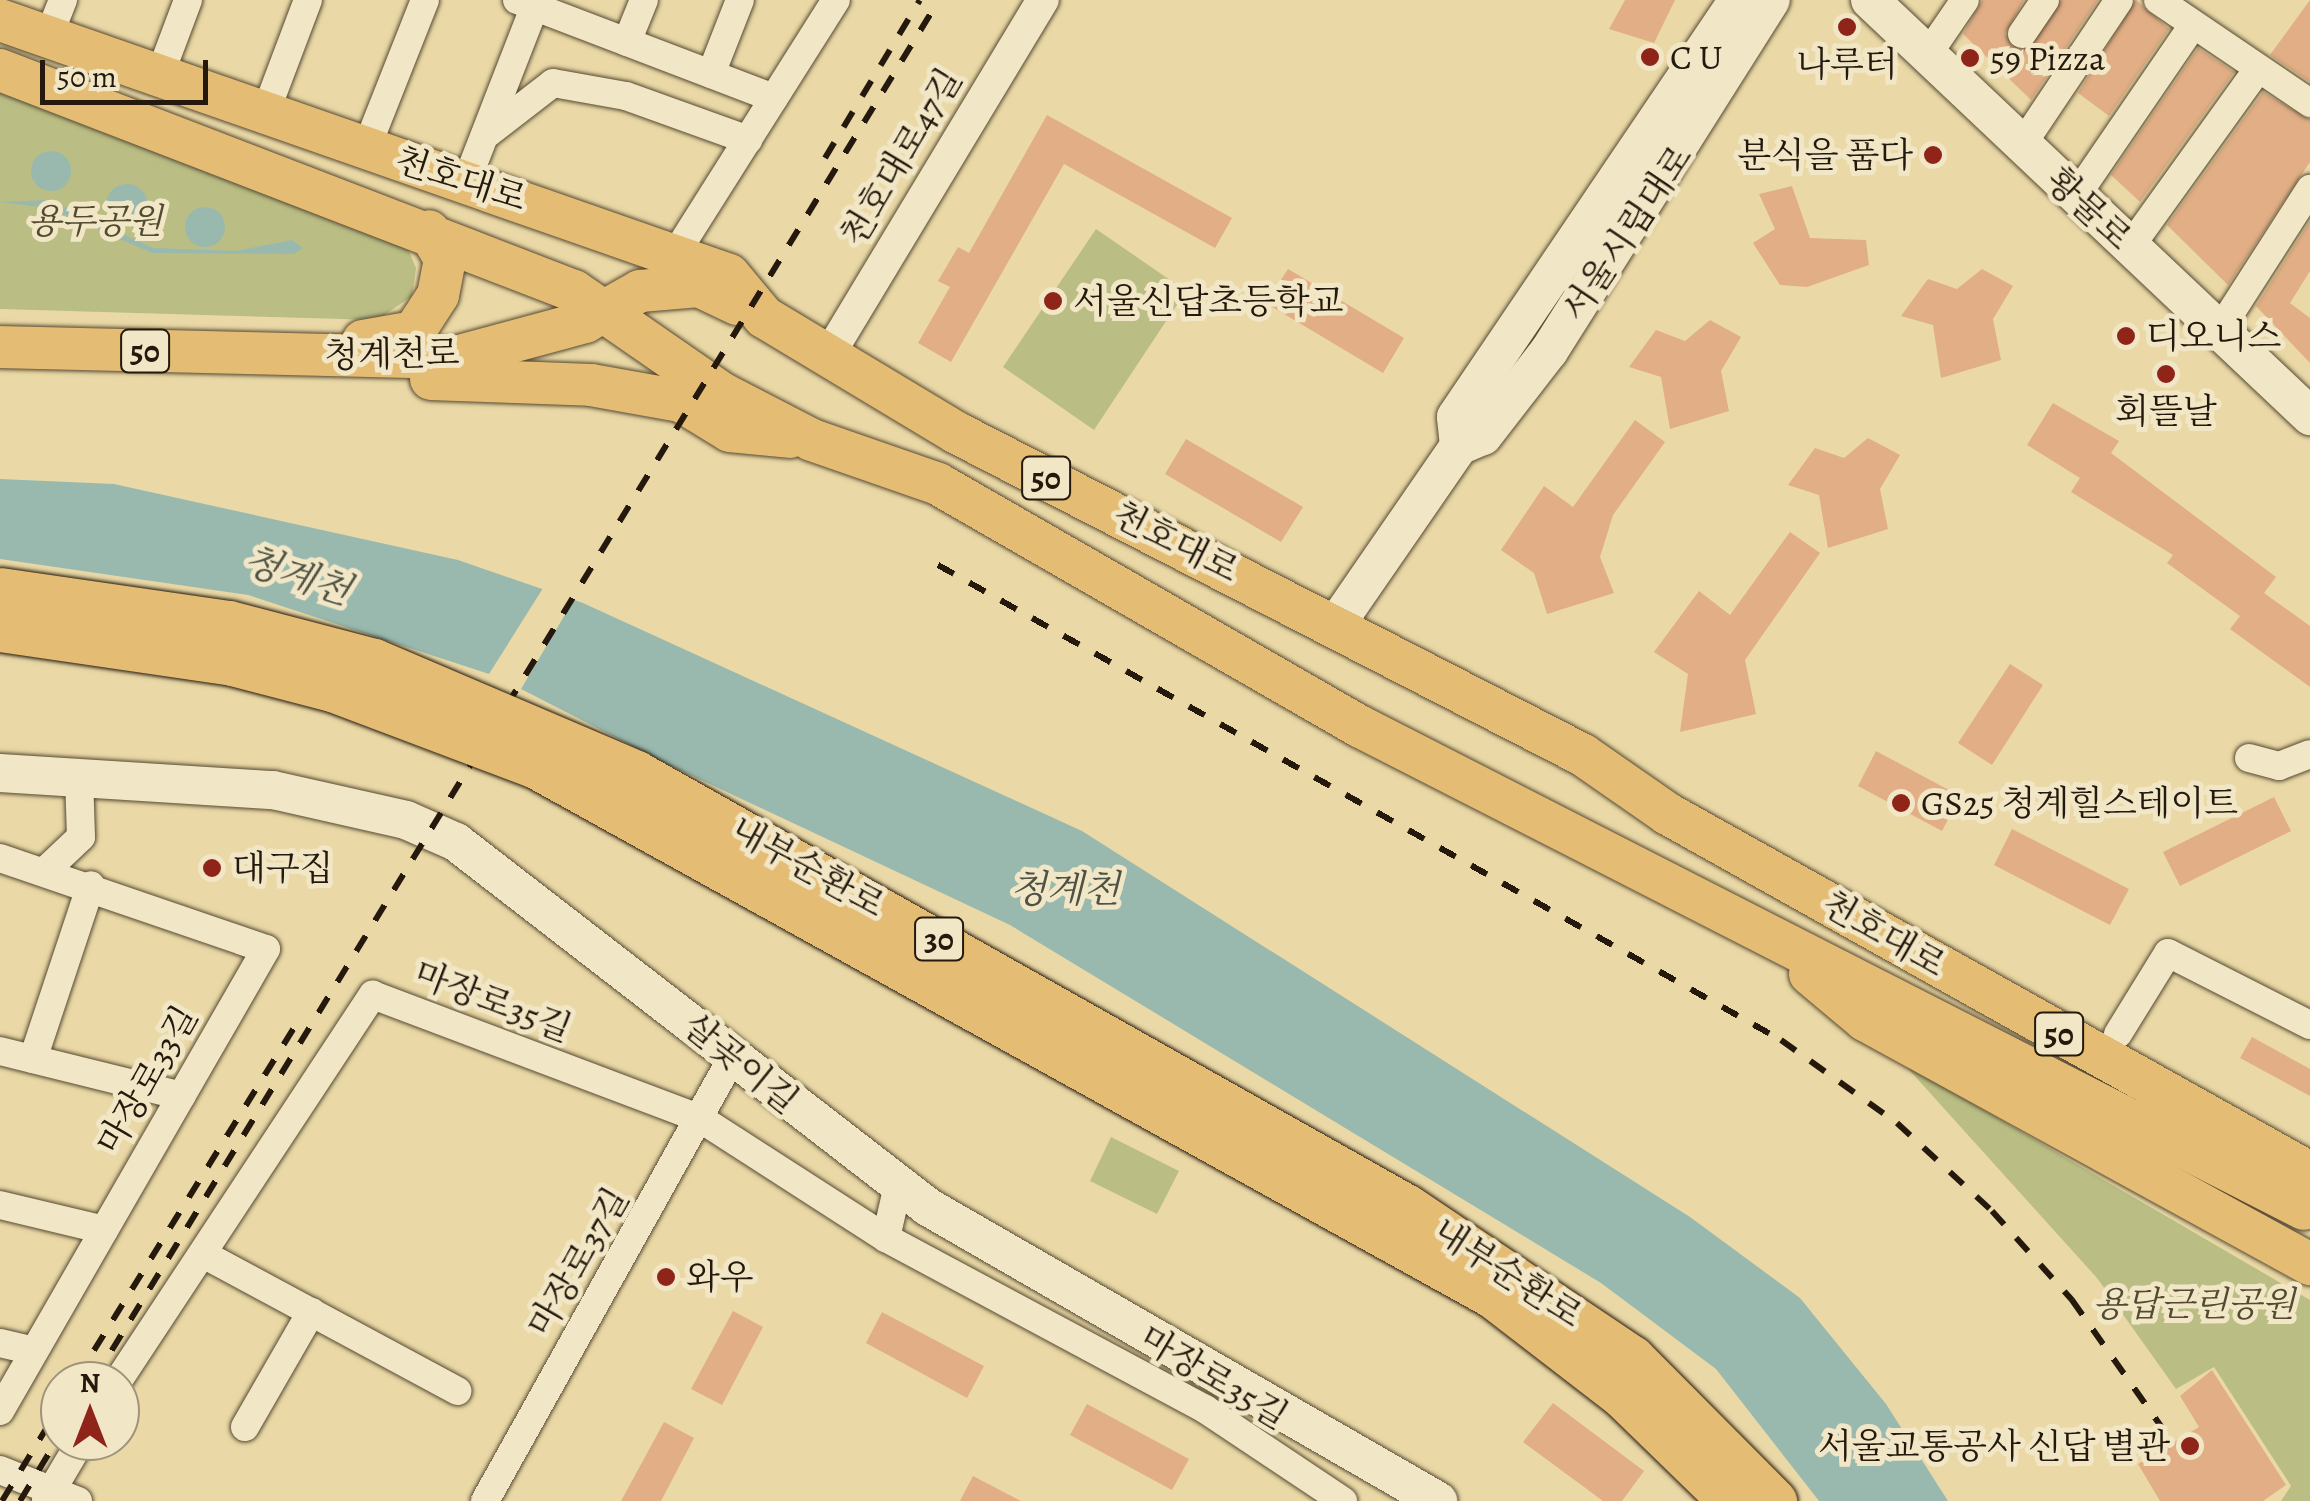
<!DOCTYPE html>
<meta charset="utf-8">
<style>
body{margin:0}
#map{position:relative;width:2310px;height:1501px;overflow:hidden;background:#ead9a6;font-family:Alegreya,"Noto Serif KR",serif}
div>[style]{position:absolute}
[style*='--x']{left:calc(var(--x)*1px);top:calc(var(--y)*1px);width:calc(var(--w)*1px);rotate:calc(var(--a)*1deg)}
.green>*{inset:0;background:#babe84}
.water>*{inset:0;background:#99b9ae}
.round{border-radius:50%}
.pier>*{inset:0;background:#ead9a6}
.building>*{inset:0;background:#e1ae85}
.roads{filter:drop-shadow(0 0 2px #564933) drop-shadow(0 0 2px #564933)}
.minor>*{height:28px;margin:-14px;padding:0 14px;transform-origin:14px;border-radius:14px;background:#f1e6c5}
.tertiary>*{height:32px;margin:-16px;padding:0 16px;transform-origin:16px;border-radius:16px;background:#f1e6c5}
.secondary>*{height:38px;margin:-19px;padding:0 19px;transform-origin:19px;border-radius:19px;background:#f1e6c5}
.primary>*{height:42px;margin:-21px;padding:0 21px;transform-origin:21px;border-radius:21px;background:#e5bc73}
.rail>*{height:6px;margin-top:-3px;transform-origin:0;background:repeating-linear-gradient(90deg,#25190d 0 18px,transparent 0 36px)}
.bridges{filter:drop-shadow(0 0 2px #25190d) drop-shadow(0 0 2px #25190d)}
.trunk-bridge>*{height:45px;margin:-22.5px;padding:0 22.5px;transform-origin:22.5px;border-radius:22.5px;background:#e5bc73}
.dots>*{width:28px;height:28px;translate:-50% -50%;box-sizing:border-box;border:5px solid #f1e6c5;border-radius:50%}
span{translate:-50% -50%;white-space:nowrap;text-align:center;line-height:1.15;-webkit-text-stroke:10px #f1e6c5;paint-order:stroke}
.shield-label span{padding:2px 8px;background:#f1e6c5;border:2px solid;border-radius:8px;-webkit-text-stroke-width:0}
.shield-label{font-size:32px;color:#25190d;font-weight:700}
.poi-label{font-size:35px;color:#25190d}
.left{translate:0 -50%;text-align:left}
.right{translate:-100% -50%;text-align:right}
.street-label{font-size:35px;color:#25190d}
.park-label{font-size:35px;color:#524b31;font-style:italic}
.water-label{font-size:38px;color:#4e5145;font-style:italic}
.north{position:absolute;left:40px;top:1361px;width:100px;height:100px;box-sizing:border-box;background:#f1e6c5;border:2px solid #9f947b;border-radius:50%;rotate:0deg;font-size:28px;font-weight:700;line-height:40px;text-align:center;color:#25190d}
.north::after{content:'';display:block;margin:auto;width:35px;height:45px;background:#8f2418;clip-path:polygon(50% 0,100% 100%,50% 72%,0 100%)}
.scale{position:absolute;left:40px;top:60px;width:168px;height:45px;box-sizing:border-box;border:5px solid #25190d;border-top:0;padding-left:12px;font-size:30px;line-height:35px;white-space:nowrap;color:#25190d;-webkit-text-stroke:8px #f1e6c5;paint-order:stroke}
</style>
<div id="map">
<div class="green">
<div style="clip-path:polygon(0 90px,404px 240px,416px 268px,412px 296px,377px 320px,0 309px)"></div>
<div style="clip-path:polygon(1096px 229px,1186px 291px,1094px 430px,1003px 367px)"></div>
<div style="clip-path:polygon(1903px 1063px,2310px 1300px,2310px 1501px,2281px 1501px,2291px 1486px,2214px 1367px,2176px 1389px,2097px 1278px)"></div>
<div style="clip-path:polygon(1111px 1137px,1179px 1171px,1157px 1214px,1090px 1181px)"></div>
</div>
<div class="water">
<div class="round" style="left:31px;top:151px;width:40px;height:40px"></div>
<div class="round" style="left:106px;top:184px;width:42px;height:42px"></div>
<div style="clip-path:polygon(49px 200px,153px 248px,236px 251px,292px 240px,303px 248px,294px 254px,152px 253px,49px 208px,0 202px)"></div>
<div class="round" style="left:185px;top:207px;width:40px;height:40px"></div>
<div style="clip-path:polygon(0 479px,114px 484px,458px 560px,583px 603px,1082px 831px,1690px 1217px,1800px 1298px,1886px 1404px,1948px 1501px,1819px 1501px,1716px 1369px,1601px 1283px,1010px 925px,486px 679px,127px 578px,0 568px)"></div>
</div>
<div class="pier">
<div style="clip-path:polygon(0 559px,248px 595px,489px 674px,545px 585px,576px 596px,521px 689px,802px 833px,484px 684px,126px 583px,0 573px)"></div>
</div>
<div class="building">
<div style="clip-path:polygon(1625px 0,1675px 0,1654px 43px,1609px 29px)"></div>
<div style="clip-path:polygon(1982px 0,2024px 0,2005px 34px,2022px 51px,2062px 0,2098px 0,2031px 100px,1963px 34px)"></div>
<div style="clip-path:polygon(2136px 0,2169px 29px,2109px 116px,2078px 93px)"></div>
<div style="clip-path:polygon(2310px 0,2310px 82px,2270px 55px)"></div>
<div style="clip-path:polygon(2198px 48px,2234px 72px,2140px 202px,2111px 175px)"></div>
<div style="clip-path:polygon(2263px 92px,2310px 120px,2310px 162px,2228px 285px,2167px 225px)"></div>
<div style="clip-path:polygon(1047px 115px,1232px 218px,1215px 248px,1064px 164px,951px 362px,918px 343px,950px 287px,938px 281px,958px 247px,969px 253px)"></div>
<div style="clip-path:polygon(1792px 186px,1810px 238px,1866px 240px,1869px 265px,1807px 287px,1780px 285px,1753px 243px,1775px 229px,1759px 194px)"></div>
<div style="clip-path:polygon(2310px 221px,2310px 271px,2290px 303px,2310px 318px,2310px 363px,2256px 306px)"></div>
<div style="clip-path:polygon(1288px 269px,1404px 338px,1383px 373px,1266px 303px)"></div>
<div style="clip-path:polygon(1982px 269px,2013px 286px,1993px 319px,2001px 360px,1941px 378px,1933px 325px,1901px 316px,1928px 279px,1957px 289px)"></div>
<div style="clip-path:polygon(1710px 320px,1741px 337px,1721px 371px,1729px 411px,1670px 429px,1661px 377px,1629px 367px,1656px 330px,1685px 341px)"></div>
<div style="clip-path:polygon(2053px 403px,2119px 441px,2111px 453px,2276px 577px,2264px 593px,2310px 626px,2310px 687px,2230px 629px,2240px 616px,2167px 563px,2173px 555px,2071px 492px,2080px 478px,2027px 445px)"></div>
<div style="clip-path:polygon(1635px 420px,1665px 442px,1613px 515px,1600px 557px,1614px 593px,1547px 614px,1534px 573px,1501px 550px,1544px 486px,1573px 507px)"></div>
<div style="clip-path:polygon(1868px 438px,1900px 455px,1880px 489px,1888px 529px,1828px 548px,1819px 495px,1788px 485px,1815px 448px,1844px 458px)"></div>
<div style="clip-path:polygon(1186px 439px,1303px 507px,1281px 542px,1165px 474px)"></div>
<div style="clip-path:polygon(1790px 532px,1820px 553px,1745px 660px,1756px 714px,1680px 732px,1688px 674px,1654px 652px,1699px 591px,1730px 615px)"></div>
<div style="clip-path:polygon(2010px 664px,2043px 685px,1992px 765px,1958px 743px)"></div>
<div style="clip-path:polygon(1876px 751px,1960px 796px,1942px 831px,1858px 786px)"></div>
<div style="clip-path:polygon(2274px 797px,2291px 831px,2180px 886px,2163px 852px)"></div>
<div style="clip-path:polygon(2012px 829px,2129px 889px,2110px 925px,1994px 865px)"></div>
<div style="clip-path:polygon(2252px 1037px,2310px 1069px,2310px 1096px,2240px 1058px)"></div>
<div style="clip-path:polygon(733px 1311px,763px 1327px,722px 1405px,691px 1389px)"></div>
<div style="clip-path:polygon(882px 1312px,984px 1366px,967px 1398px,866px 1343px)"></div>
<div style="clip-path:polygon(2212px 1370px,2286px 1485px,2263px 1501px,2160px 1501px,2138px 1464px,2199px 1427px,2180px 1396px)"></div>
<div style="clip-path:polygon(1553px 1403px,1644px 1471px,1622px 1501px,1603px 1501px,1523px 1442px)"></div>
<div style="clip-path:polygon(1087px 1404px,1189px 1459px,1172px 1490px,1070px 1435px)"></div>
<div style="clip-path:polygon(664px 1422px,694px 1438px,661px 1501px,621px 1501px)"></div>
<div style="clip-path:polygon(973px 1476px,1021px 1501px,960px 1501px)"></div>
</div>
<div class="roads">
<div class="minor">
<div style="--x:517;--y:0;--w:275;--a:20.9"></div>
<div style="--x:2158;--y:0;--w:184;--a:34.1"></div>
<div style="--x:2022;--y:34;--w:41;--a:-55.9"></div>
<div style="--x:48;--y:38;--w:41;--a:-68.5"></div>
<div style="--x:627;--y:42;--w:45;--a:-68"></div>
<div style="--x:1928;--y:54;--w:65;--a:-55.6"></div>
<div style="--x:711;--y:74;--w:79;--a:-68.6"></div>
<div style="--x:158;--y:80;--w:85;--a:-69.4"></div>
<div style="--x:263;--y:119;--w:127;--a:-69.3"></div>
<div style="--x:487;--y:134;--w:83;--a:-37.7"></div>
<div style="--x:553;--y:83;--w:74;--a:10.1"></div>
<div style="--x:626;--y:96;--w:130;--a:19.8"></div>
<div style="--x:2022;--y:145;--w:174;--a:-56.2"></div>
<div style="--x:366;--y:149;--w:160;--a:-68.4"></div>
<div style="--x:467;--y:180;--w:193;--a:-68.7"></div>
<div style="--x:2076;--y:196;--w:207;--a:-55.6"></div>
<div style="--x:2130;--y:247;--w:218;--a:-54.3"></div>
<div style="--x:676;--y:253;--w:299;--a:-57.7"></div>
<div style="--x:2219;--y:331;--w:169;--a:-57.3"></div>
<div style="--x:2249;--y:758;--w:31;--a:15"></div>
<div style="--x:2279;--y:766;--w:33;--a:-21"></div>
<div style="--x:0;--y:858;--w:281;--a:18.9"></div>
<div style="--x:266;--y:949;--w:533;--a:119.93"></div>
<div style="--x:44;--y:872;--w:51;--a:-43.4"></div>
<div style="--x:81;--y:837;--w:59;--a:-91.9"></div>
<div style="--x:2118;--y:1034;--w:95;--a:-58.3"></div>
<div style="--x:2168;--y:953;--w:159;--a:26.9"></div>
<div style="--x:0;--y:1051;--w:187;--a:13.9"></div>
<div style="--x:33;--y:1059;--w:183;--a:-71.6"></div>
<div style="--x:0;--y:1205;--w:107;--a:13.5"></div>
<div style="--x:886;--y:1238;--w:54;--a:-77.2"></div>
<div style="--x:203;--y:1254;--w:289;--a:28.3"></div>
<div style="--x:0;--y:1343;--w:35;--a:13"></div>
<div style="--x:118;--y:1381;--w:463;--a:-56.6"></div>
<div style="--x:373;--y:995;--w:351;--a:20.7"></div>
<div style="--x:701;--y:1119;--w:220;--a:32.8"></div>
<div style="--x:886;--y:1238;--w:362;--a:28.2"></div>
<div style="--x:1205;--y:1409;--w:166;--a:33.7"></div>
<div style="--x:245;--y:1427;--w:133;--a:-60.1"></div>
<div style="--x:0;--y:1470;--w:84;--a:21.7"></div>
<div style="--x:46;--y:1500;--w:69;--a:-59.3"></div>
<div style="--x:485;--y:1501;--w:507;--a:-60.86"></div>
</div>
<div class="tertiary">
<div style="--x:828;--y:356;--w:416;--a:-58.9"></div>
</div>
<div class="secondary">
<div style="--x:1870;--y:0;--w:606;--a:43.39"></div>
<div style="--x:1459;--y:446;--w:29;--a:-96"></div>
<div style="--x:1456;--y:417;--w:503;--a:-55.93"></div>
<div style="--x:1337;--y:623;--w:215;--a:-55.4"></div>
<div style="--x:1459;--y:446;--w:26;--a:-23"></div>
<div style="--x:1483;--y:436;--w:108;--a:-52.2"></div>
<div style="--x:1549;--y:351;--w:415;--a:-57.7"></div>
<div style="--x:0;--y:773;--w:274;--a:3.6"></div>
<div style="--x:273;--y:790;--w:136;--a:12.7"></div>
<div style="--x:406;--y:820;--w:55;--a:23.7"></div>
<div style="--x:456;--y:842;--w:597;--a:37.71"></div>
<div style="--x:928;--y:1207;--w:589;--a:29.96"></div>
</div>
<div class="primary">
<div style="--x:0;--y:20;--w:772;--a:19.28"></div>
<div style="--x:729;--y:275;--w:55;--a:50.2"></div>
<div style="--x:764;--y:317;--w:225;--a:31"></div>
<div style="--x:957;--y:433;--w:704;--a:27.22"></div>
<div style="--x:1583;--y:755;--w:103;--a:34.8"></div>
<div style="--x:1668;--y:814;--w:736;--a:29.21"></div>
<div style="--x:0;--y:70;--w:615;--a:21.06"></div>
<div style="--x:574;--y:291;--w:181;--a:34.7"></div>
<div style="--x:723;--y:394;--w:100;--a:27.3"></div>
<div style="--x:812;--y:440;--w:133;--a:19.2"></div>
<div style="--x:938;--y:484;--w:486;--a:29.9"></div>
<div style="--x:1359;--y:726;--w:1061;--a:27.07"></div>
<div style="--x:363;--y:341;--w:52;--a:-10"></div>
<div style="--x:414;--y:332;--w:44;--a:-57"></div>
<div style="--x:438;--y:295;--w:37;--a:-79"></div>
<div style="--x:445;--y:259;--w:32;--a:-120"></div>
<div style="--x:0;--y:347;--w:452;--a:1.4"></div>
<div style="--x:452;--y:358;--w:138;--a:-15.1"></div>
<div style="--x:585;--y:322;--w:63;--a:-29.4"></div>
<div style="--x:640;--y:291;--w:59;--a:-4.8"></div>
<div style="--x:699;--y:286;--w:42;--a:25.3"></div>
<div style="--x:431;--y:379;--w:160;--a:2.1"></div>
<div style="--x:591;--y:385;--w:91;--a:10.1"></div>
<div style="--x:681;--y:401;--w:57;--a:31.5"></div>
<div style="--x:730;--y:431;--w:60;--a:5.7"></div>
<div style="--x:1810;--y:974;--w:72;--a:39.9"></div>
<div style="--x:1865;--y:1020;--w:508;--a:28.74"></div>
</div>
</div>
<div class="rail">
<div style="--x:825;--y:158;--w:184;--a:-59"></div>
<div style="--x:938;--y:565;--w:968;--a:29.4"></div>
<div style="--x:1781;--y:1040;--w:143;--a:35.6"></div>
<div style="--x:1897;--y:1123;--w:129;--a:42.8"></div>
<div style="--x:1992;--y:1211;--w:120;--a:48"></div>
<div style="--x:2072;--y:1300;--w:174;--a:54.8"></div>
<div style="--x:75;--y:1381;--w:419;--a:-58.2"></div>
<div style="--x:93;--y:1381;--w:1620;--a:-58.51"></div>
<div style="--x:2;--y:1501;--w:111;--a:-58.6"></div>
<div style="--x:20;--y:1501;--w:77;--a:-58.8"></div>
</div>
<div class="bridges">
<div class="trunk-bridge">
<div style="--x:0;--y:590;--w:231;--a:8.2"></div>
<div style="--x:229;--y:623;--w:150;--a:14.7"></div>
<div style="--x:374;--y:661;--w:285;--a:23.1"></div>
<div style="--x:636;--y:773;--w:885;--a:29.38"></div>
<div style="--x:1407;--y:1207;--w:271;--a:33.9"></div>
<div style="--x:1632;--y:1358;--w:202;--a:45.2"></div>
<div style="--x:0;--y:629;--w:234;--a:8.3"></div>
<div style="--x:232;--y:663;--w:103;--a:14.6"></div>
<div style="--x:332;--y:689;--w:218;--a:20.7"></div>
<div style="--x:536;--y:766;--w:1093;--a:28.96"></div>
<div style="--x:1492;--y:1295;--w:165;--a:37.6"></div>
<div style="--x:1623;--y:1396;--w:151;--a:44.2"></div>
</div>
</div>
<div class="dots">
<div style="left:1847px;top:27px;background:#8f2418"></div>
<div style="left:1650px;top:57px;background:#8f2418"></div>
<div style="left:1970px;top:58px;background:#8f2418"></div>
<div style="left:1933px;top:155px;background:#8f2418"></div>
<div style="left:1053px;top:301px;background:#8f2418"></div>
<div style="left:2126px;top:336px;background:#8f2418"></div>
<div style="left:2166px;top:374px;background:#8f2418"></div>
<div style="left:1901px;top:803px;background:#8f2418"></div>
<div style="left:212px;top:868px;background:#8f2418"></div>
<div style="left:666px;top:1277px;background:#8f2418"></div>
<div style="left:2190px;top:1446px;background:#8f2418"></div>
</div>
<div class="shield-label">
<span style="left:145px;top:351px">50</span>
<span style="left:1046px;top:478px">50</span>
<span style="left:939px;top:939px">30</span>
<span style="left:2059px;top:1034px">50</span>
</div>
<div class="poi-label">
<span class="left" style="left:1670px;top:57px">C U</span>
<span class="left" style="left:1990px;top:58px">59 Pizza</span>
<span style="left:1847px;top:64px">나루터</span>
<span class="right" style="left:1913px;top:155px">분식을 품다</span>
<span class="left" style="left:1073px;top:301px">서울신답초등학교</span>
<span class="left" style="left:2146px;top:336px">디오니스</span>
<span style="left:2166px;top:411px">회뜰날</span>
<span class="left" style="left:1921px;top:803px">GS25 청계힐스테이트</span>
<span class="left" style="left:232px;top:868px">대구집</span>
<span class="left" style="left:686px;top:1277px">와우</span>
<span class="right" style="left:2170px;top:1446px">서울교통공사 신답 별관</span>
</div>
<div class="street-label">
<span style="left:901px;top:157px;rotate:-59deg">천호대로47길</span>
<span style="left:461px;top:179px;rotate:18deg">천호대로</span>
<span style="left:2089px;top:209px;rotate:43deg">황물로</span>
<span style="left:1627px;top:233px;rotate:-56deg">서울시립대로</span>
<span style="left:392px;top:354px;rotate:-1deg">청계천로</span>
<span style="left:1176px;top:542px;rotate:27deg">천호대로</span>
<span style="left:808px;top:867px;rotate:29deg">내부순환로</span>
<span style="left:1884px;top:934px;rotate:30deg">천호대로</span>
<span style="left:493px;top:1001px;rotate:21deg">마장로35길</span>
<span style="left:741px;top:1063px;rotate:39deg">살곶이길</span>
<span style="left:147px;top:1080px;rotate:-60deg">마장로33길</span>
<span style="left:578px;top:1262px;rotate:-60deg">마장로37길</span>
<span style="left:1508px;top:1273px;rotate:33deg">내부순환로</span>
<span style="left:1214px;top:1377px;rotate:31deg">마장로35길</span>
</div>
<div class="park-label">
<span style="left:95px;top:221px">용두공원</span>
<span style="left:2194px;top:1304px">용답근린공원</span>
</div>
<div class="water-label">
<span style="left:297px;top:576px;rotate:18deg">청계천</span>
<span style="left:1065px;top:890px">청계천</span>
</div>
<div class="north">N</div>
<div class="scale">50 m</div>
</div>
